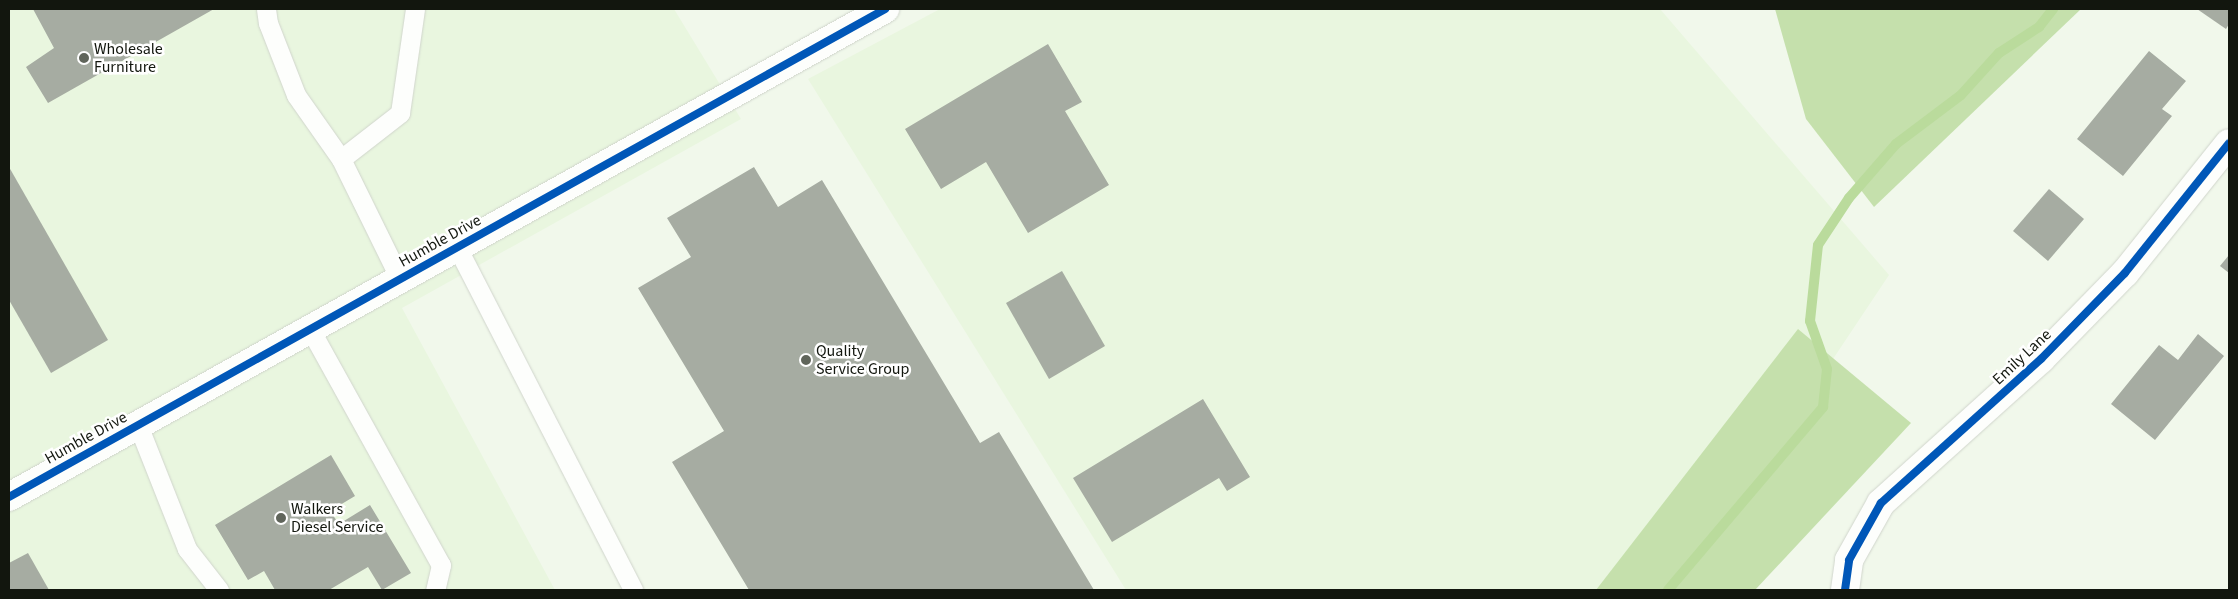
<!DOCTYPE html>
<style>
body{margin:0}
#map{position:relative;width:2238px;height:599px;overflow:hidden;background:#f1f8eb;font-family:"Source Sans 3",sans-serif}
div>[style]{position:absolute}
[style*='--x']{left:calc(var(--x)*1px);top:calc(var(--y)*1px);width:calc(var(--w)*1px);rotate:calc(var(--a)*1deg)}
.built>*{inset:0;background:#e9f6df}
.forest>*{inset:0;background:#c5e0ac}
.stream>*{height:10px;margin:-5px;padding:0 5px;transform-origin:5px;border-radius:5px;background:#badb9c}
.building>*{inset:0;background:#a6aca2}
.roads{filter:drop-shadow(0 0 1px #d0d5cc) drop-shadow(0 0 1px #d0d5cc)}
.lane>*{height:19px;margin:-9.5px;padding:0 9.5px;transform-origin:9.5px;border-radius:9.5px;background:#fdfefc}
.street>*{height:28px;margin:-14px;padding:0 14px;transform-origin:14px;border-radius:14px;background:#fdfefc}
.cycleway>*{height:8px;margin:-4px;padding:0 4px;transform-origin:4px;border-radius:4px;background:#0057b8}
.dots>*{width:14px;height:14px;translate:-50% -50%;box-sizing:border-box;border:2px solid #fff;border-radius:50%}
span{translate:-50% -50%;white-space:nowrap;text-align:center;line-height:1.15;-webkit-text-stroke:5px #fff;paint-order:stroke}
.poi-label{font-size:16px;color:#12160e}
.left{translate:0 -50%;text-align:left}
.street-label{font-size:16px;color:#12160e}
.frame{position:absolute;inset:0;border:10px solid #12160e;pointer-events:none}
</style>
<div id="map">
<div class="built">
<div style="clip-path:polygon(9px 9px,674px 9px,741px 119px,402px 308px,555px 590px,9px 590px)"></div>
<div style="clip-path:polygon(940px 9px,1660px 9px,1889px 275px,1679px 590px,1126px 590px,808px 79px)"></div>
</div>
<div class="forest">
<div style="clip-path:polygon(1775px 9px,2081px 9px,1874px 207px,1806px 119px)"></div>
<div style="clip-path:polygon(1798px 329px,1911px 423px,1755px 590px,1596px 590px)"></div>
</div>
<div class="stream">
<div style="--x:1668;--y:590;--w:240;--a:-49.7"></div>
<div style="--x:1823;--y:407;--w:38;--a:-84"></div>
<div style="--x:1827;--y:369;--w:51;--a:-109.5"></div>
<div style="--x:1810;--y:321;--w:76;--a:-84"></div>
<div style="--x:1818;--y:245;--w:56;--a:-56.6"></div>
<div style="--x:1849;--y:198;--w:72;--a:-49"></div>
<div style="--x:1896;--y:144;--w:81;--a:-37"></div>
<div style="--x:1961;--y:95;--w:57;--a:-47.9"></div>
<div style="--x:1999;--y:53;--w:48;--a:-33"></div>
<div style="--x:2039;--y:27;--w:23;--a:-52"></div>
</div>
<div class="building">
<div style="clip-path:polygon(33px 9px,214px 9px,48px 103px,26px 67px,54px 48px)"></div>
<div style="clip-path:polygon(2197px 9px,2229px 9px,2229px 24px,2226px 29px)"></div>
<div style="clip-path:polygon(1048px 44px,1082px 102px,1065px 111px,1109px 185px,1028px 233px,986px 162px,941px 189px,905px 129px)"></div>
<div style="clip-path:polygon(2149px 51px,2186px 81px,2162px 109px,2172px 116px,2123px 176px,2077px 139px)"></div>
<div style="clip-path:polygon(9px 167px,108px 340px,51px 373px,9px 300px)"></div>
<div style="clip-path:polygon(754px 167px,778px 207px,822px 180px,980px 443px,999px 432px,1094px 590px,749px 590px,672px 462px,724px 431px,638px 288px,691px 257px,667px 218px)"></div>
<div style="clip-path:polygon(2049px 189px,2084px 219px,2048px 261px,2013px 231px)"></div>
<div style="clip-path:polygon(2229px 255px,2229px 273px,2220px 266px)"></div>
<div style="clip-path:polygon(1062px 271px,1105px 346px,1049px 379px,1006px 303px)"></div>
<div style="clip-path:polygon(2198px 334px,2224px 356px,2155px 440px,2111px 404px,2159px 345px,2178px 360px)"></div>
<div style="clip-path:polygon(1203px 399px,1250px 477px,1227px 491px,1219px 478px,1112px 542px,1073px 478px)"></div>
<div style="clip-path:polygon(331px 455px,355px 496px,330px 511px,339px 524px,370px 505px,411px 573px,382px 590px,368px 567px,329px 590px,275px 590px,264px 571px,248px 580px,215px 525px)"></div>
<div style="clip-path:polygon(28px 553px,49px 590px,9px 590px,9px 563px)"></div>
</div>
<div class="roads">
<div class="lane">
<div style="--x:266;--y:9;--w:14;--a:82"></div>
<div style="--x:268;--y:23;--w:77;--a:68.7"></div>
<div style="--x:296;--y:95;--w:78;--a:54.9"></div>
<div style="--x:341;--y:159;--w:134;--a:63.8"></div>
<div style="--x:341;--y:159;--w:75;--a:-37.9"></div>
<div style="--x:400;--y:113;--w:105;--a:-81.8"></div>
<div style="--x:457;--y:247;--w:386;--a:62.8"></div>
<div style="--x:310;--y:329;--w:270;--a:61"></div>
<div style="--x:441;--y:565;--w:26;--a:103"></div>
<div style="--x:138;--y:425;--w:133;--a:68.4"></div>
<div style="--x:187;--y:549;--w:52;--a:52"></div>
</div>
<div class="street">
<div style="--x:9;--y:497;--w:1003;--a:-29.12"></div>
<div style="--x:1845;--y:590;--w:30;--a:-82"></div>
<div style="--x:1849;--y:560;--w:65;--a:-60.7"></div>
<div style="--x:1881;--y:503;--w:215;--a:-42"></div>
<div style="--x:2041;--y:359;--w:120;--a:-45.7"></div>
<div style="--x:2125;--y:273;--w:166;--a:-51.3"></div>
</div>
</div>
<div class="cycleway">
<div style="--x:9;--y:497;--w:1003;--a:-29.12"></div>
<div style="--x:1845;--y:590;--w:30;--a:-82"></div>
<div style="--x:1849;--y:560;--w:65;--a:-60.7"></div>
<div style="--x:1881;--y:503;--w:215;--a:-42"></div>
<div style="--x:2041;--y:359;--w:120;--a:-45.7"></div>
<div style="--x:2125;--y:273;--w:166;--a:-51.3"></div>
</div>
<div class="dots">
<div style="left:84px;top:58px;background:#60655b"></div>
<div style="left:806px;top:360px;background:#60655b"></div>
<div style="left:281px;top:518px;background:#60655b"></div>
</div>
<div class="poi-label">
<span class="left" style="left:94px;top:58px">Wholesale<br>Furniture</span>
<span class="left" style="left:816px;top:360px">Quality<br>Service Group</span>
<span class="left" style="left:291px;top:518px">Walkers<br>Diesel Service</span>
</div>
<div class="street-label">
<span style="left:440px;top:241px;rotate:-29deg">Humble Drive</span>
<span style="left:2022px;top:357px;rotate:-43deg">Emily Lane</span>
<span style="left:86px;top:438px;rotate:-29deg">Humble Drive</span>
</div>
<div class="frame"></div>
</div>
